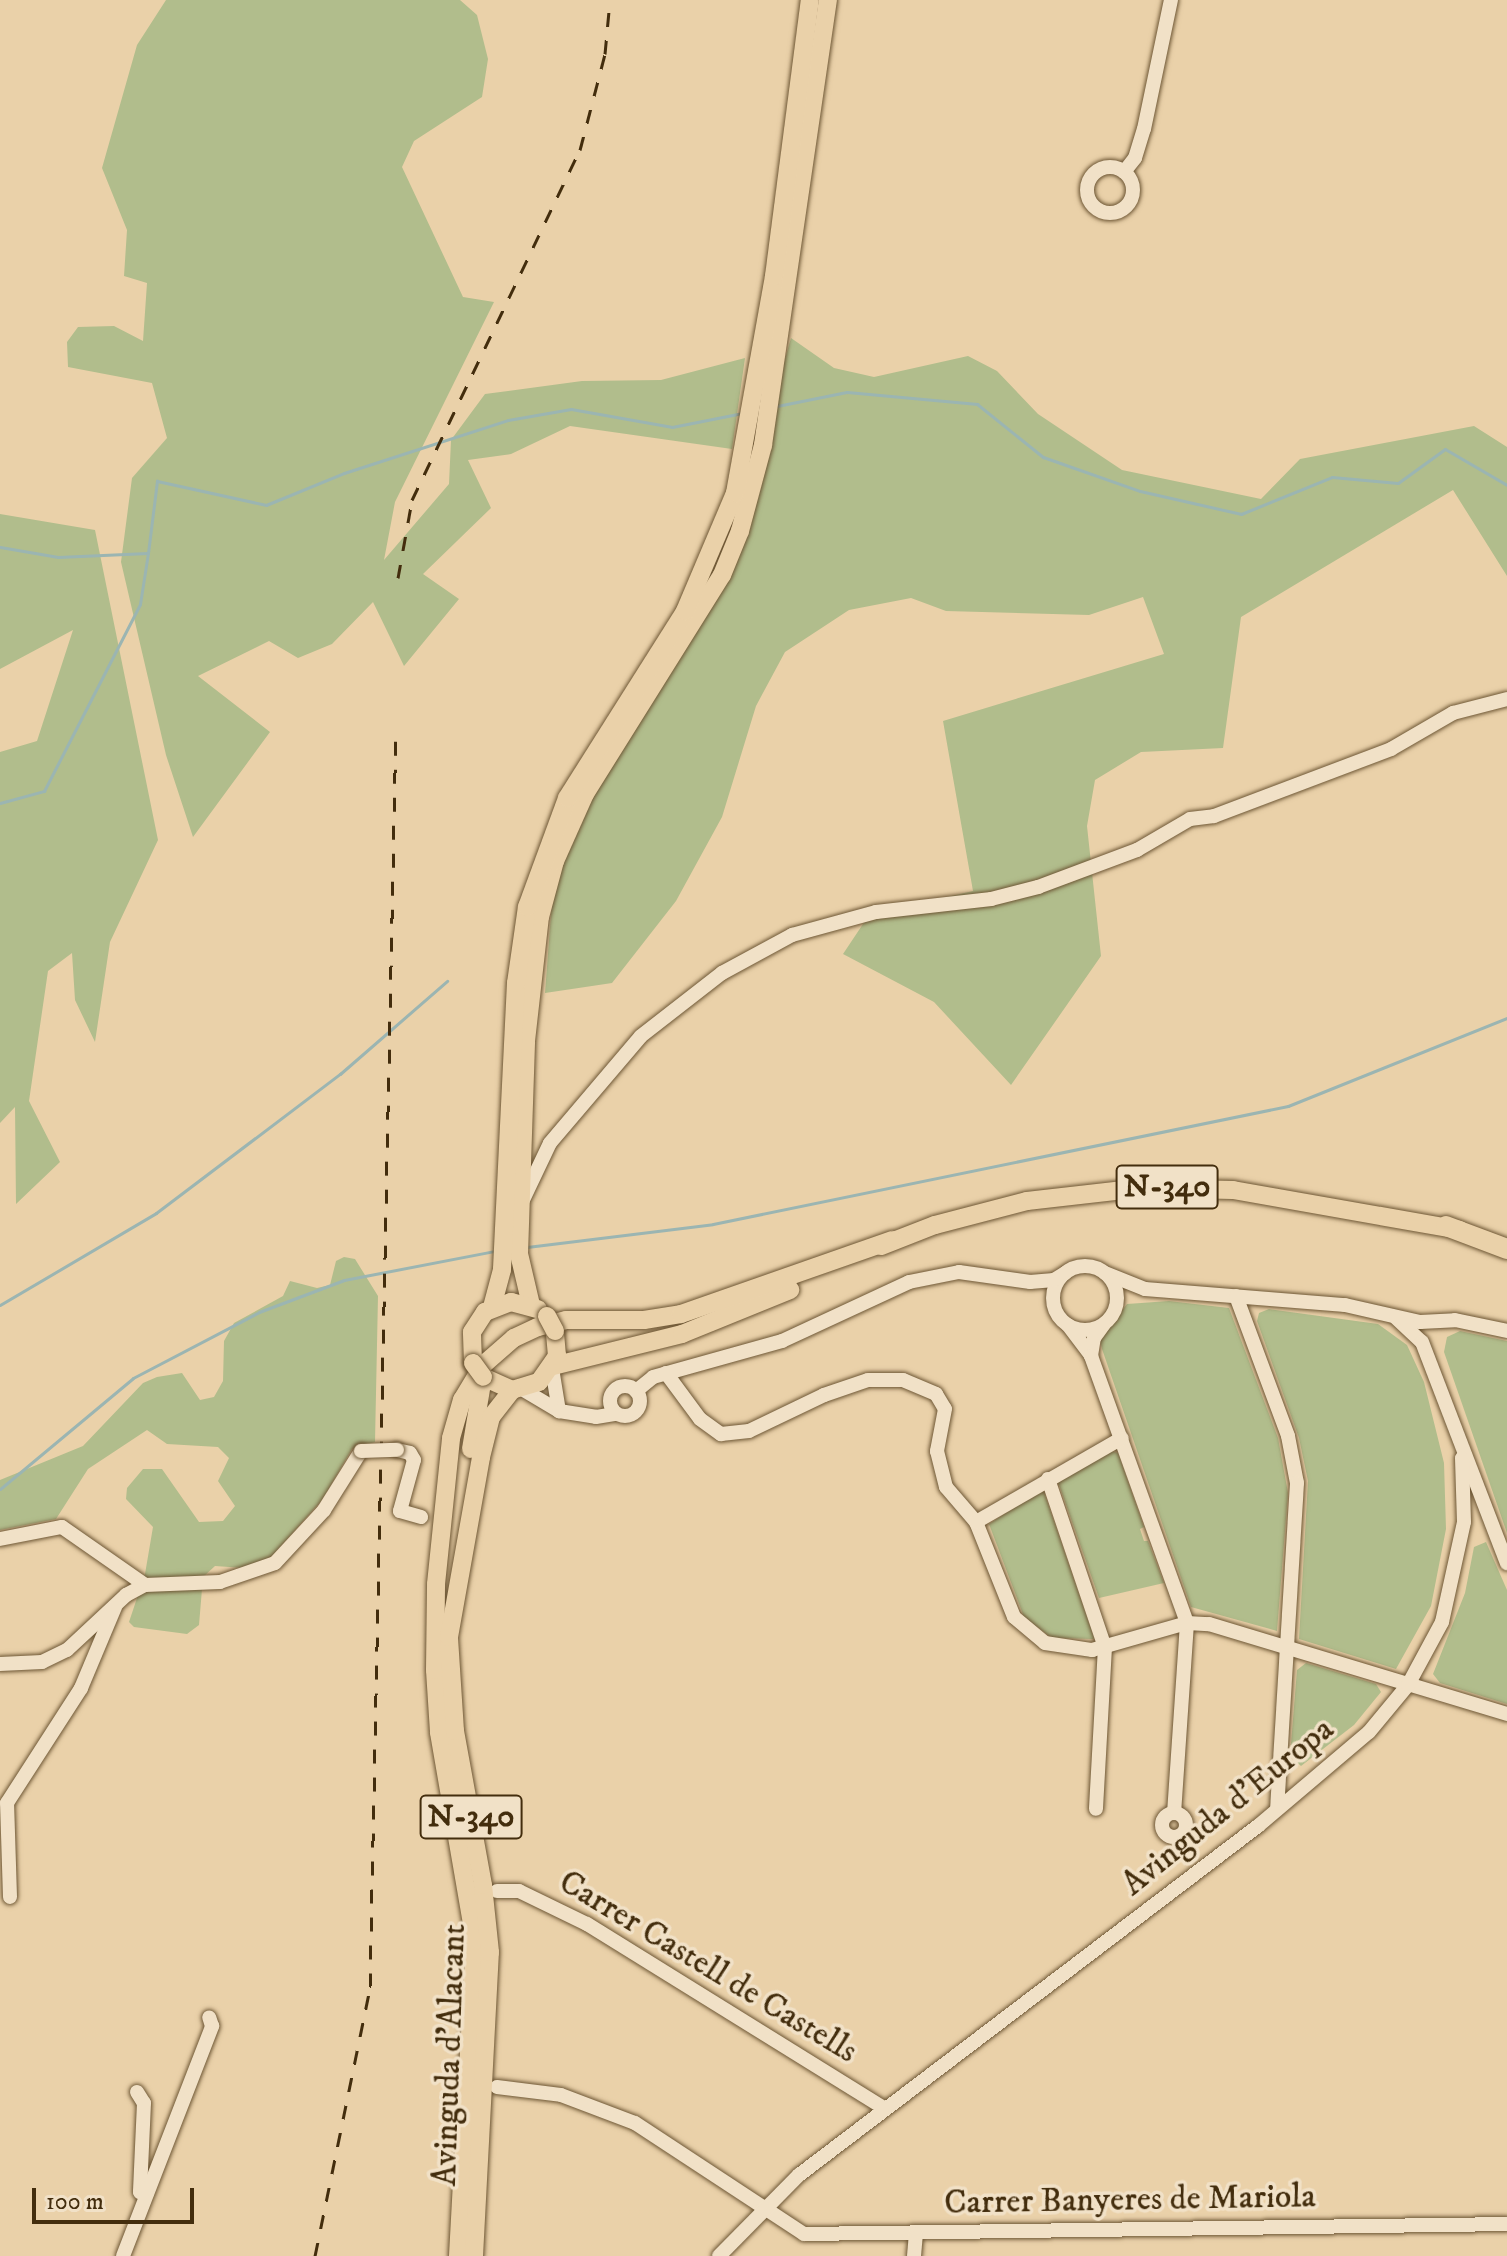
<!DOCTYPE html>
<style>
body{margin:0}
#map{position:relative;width:1507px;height:2256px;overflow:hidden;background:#ead1a9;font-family:"IM FELL DW Pica",serif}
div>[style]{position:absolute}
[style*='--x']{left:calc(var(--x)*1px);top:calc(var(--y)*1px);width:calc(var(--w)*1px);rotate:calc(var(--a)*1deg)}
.green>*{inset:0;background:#b1bd8c}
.stream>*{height:3px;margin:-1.5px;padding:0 1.5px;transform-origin:1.5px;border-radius:1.5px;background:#9bb5b2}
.roads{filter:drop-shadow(0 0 2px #6d5634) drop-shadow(0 0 2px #6d5634)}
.minor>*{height:14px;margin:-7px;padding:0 7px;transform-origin:7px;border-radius:7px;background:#f1e1c7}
.minor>.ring{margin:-7px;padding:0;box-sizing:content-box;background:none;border:14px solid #f1e1c7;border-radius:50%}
.major>*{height:18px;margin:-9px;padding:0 9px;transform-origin:9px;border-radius:9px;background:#ead1a9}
.highway>*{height:20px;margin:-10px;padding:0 10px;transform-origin:10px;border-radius:10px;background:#ead1a9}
.rail>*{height:3px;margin-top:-1.5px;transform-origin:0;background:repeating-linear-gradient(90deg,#432d0d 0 14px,transparent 0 28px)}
.bridges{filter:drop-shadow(0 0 2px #6d5634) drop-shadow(0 0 2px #6d5634)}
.minor-bridge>*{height:14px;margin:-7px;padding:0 7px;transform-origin:7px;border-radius:7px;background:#f1e1c7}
.major-bridge>*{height:18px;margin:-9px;padding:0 9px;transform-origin:9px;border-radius:9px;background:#ead1a9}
span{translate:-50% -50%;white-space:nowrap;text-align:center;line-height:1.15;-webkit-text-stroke:7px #f1e1c7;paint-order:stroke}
.shield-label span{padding:2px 6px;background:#f1e1c7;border:2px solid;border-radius:6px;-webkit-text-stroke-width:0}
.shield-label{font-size:32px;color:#432d0d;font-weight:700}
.street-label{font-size:34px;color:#432d0d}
.scale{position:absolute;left:32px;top:2188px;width:162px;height:36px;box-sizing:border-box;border:4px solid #432d0d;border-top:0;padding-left:10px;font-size:24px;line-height:28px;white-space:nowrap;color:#432d0d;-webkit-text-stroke:6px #f1e1c7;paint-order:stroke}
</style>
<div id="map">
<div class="green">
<div style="clip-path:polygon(166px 0,460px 0,477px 15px,488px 59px,482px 97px,414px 141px,402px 167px,463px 297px,494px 302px,395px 502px,384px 560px,449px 484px,451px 440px,485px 394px,582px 381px,661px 380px,745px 358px,732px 449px,570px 426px,511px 454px,468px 460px,491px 508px,423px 574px,459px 599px,404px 666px,373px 602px,332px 644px,298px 658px,269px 641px,198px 676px,270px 732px,193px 837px,166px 755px,121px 562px,132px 478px,167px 438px,152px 383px,68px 367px,67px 342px,78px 327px,114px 326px,143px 341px,147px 283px,124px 276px,127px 230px,102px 168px,137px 45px)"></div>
<div style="clip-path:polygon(791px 338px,834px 368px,874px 377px,968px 356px,997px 371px,1038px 414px,1122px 470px,1261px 499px,1300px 459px,1474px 426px,1507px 447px,1507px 576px,1453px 490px,1241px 617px,1223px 748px,1141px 752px,1095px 780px,1087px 826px,1101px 956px,1011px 1085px,934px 1002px,843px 954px,869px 915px,973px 891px,943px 721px,1164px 654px,1143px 597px,1089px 615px,946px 611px,911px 598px,849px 610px,785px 652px,756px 706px,722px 817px,676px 901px,612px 983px,545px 993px,555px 861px,724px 570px)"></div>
<div style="clip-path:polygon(0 514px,95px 530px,158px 840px,110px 942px,95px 1042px,75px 1000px,72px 953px,48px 971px,29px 1101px,60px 1162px,16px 1204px,15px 1107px,0 1123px,0 752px,37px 741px,73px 630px,0 669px)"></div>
<div style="clip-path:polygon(344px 1257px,355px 1259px,378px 1296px,375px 1442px,352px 1449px,322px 1500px,271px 1557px,244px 1568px,215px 1566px,203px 1577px,199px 1625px,187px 1634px,134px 1627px,129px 1622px,145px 1574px,153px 1527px,126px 1499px,127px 1488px,143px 1469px,162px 1469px,199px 1522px,223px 1521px,235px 1506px,218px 1481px,229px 1458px,218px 1447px,167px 1444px,147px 1430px,88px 1469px,56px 1519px,0 1530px,0 1480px,83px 1446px,143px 1383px,157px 1377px,182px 1373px,200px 1400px,214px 1397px,223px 1381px,224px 1341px,234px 1323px,283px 1296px,290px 1281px,317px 1288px,330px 1285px,336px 1261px)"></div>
<div style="clip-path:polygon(1169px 1301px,1229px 1308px,1278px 1438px,1288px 1493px,1277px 1631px,1191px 1607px,1102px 1349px,1100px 1339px,1127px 1304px)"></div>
<div style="clip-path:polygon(1269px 1309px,1378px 1324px,1407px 1345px,1424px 1382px,1444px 1463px,1446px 1529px,1431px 1606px,1396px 1669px,1299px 1639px,1308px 1481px,1299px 1438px,1257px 1321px,1259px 1313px)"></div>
<div style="clip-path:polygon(1460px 1331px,1507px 1341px,1507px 1533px,1444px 1352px,1447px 1337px)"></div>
<div style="clip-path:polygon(1109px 1450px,1118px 1453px,1144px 1527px,1140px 1529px,1144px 1541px,1148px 1541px,1164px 1583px,1099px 1598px,1058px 1482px)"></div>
<div style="clip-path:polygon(1043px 1489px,1094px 1638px,1093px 1639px,1052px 1638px,1024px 1617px,989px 1524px)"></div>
<div style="clip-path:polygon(1486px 1542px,1507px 1590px,1507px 1704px,1440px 1683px,1433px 1674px,1465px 1593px,1474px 1547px)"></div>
<div style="clip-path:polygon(1306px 1663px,1376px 1684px,1381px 1692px,1354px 1725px,1301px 1766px,1290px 1756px,1297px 1670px)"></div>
</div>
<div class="stream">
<div style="--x:777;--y:406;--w:71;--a:-11.3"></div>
<div style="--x:847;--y:392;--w:131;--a:5.3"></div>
<div style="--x:977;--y:404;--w:85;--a:38.8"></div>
<div style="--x:1043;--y:457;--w:103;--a:19.3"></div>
<div style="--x:1140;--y:491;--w:104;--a:12.8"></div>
<div style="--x:1241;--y:514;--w:98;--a:-22.1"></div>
<div style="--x:1332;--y:477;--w:66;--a:5.2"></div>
<div style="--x:1398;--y:483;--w:58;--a:-35.9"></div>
<div style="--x:1445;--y:449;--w:72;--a:30.1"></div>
<div style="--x:0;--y:547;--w:59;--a:9.8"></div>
<div style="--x:58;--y:557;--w:90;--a:-2.5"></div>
<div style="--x:148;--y:553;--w:73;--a:-82.9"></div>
<div style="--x:157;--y:481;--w:112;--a:12.4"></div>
<div style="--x:266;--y:505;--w:84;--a:-22.3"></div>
<div style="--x:344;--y:473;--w:172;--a:-17.9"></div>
<div style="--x:508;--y:420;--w:64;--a:-9.9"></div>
<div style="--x:571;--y:409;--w:103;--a:10.1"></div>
<div style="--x:672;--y:427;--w:72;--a:-11.2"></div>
<div style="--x:0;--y:803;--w:46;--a:-15.3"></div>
<div style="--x:44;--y:791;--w:210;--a:-62.8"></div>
<div style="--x:140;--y:604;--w:52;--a:-81.1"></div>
<div style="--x:527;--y:1247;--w:187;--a:-7"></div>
<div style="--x:713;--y:1224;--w:587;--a:-11.6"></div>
<div style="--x:1288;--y:1106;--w:236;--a:-21.9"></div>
<div style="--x:0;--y:1305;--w:181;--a:-30.5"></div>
<div style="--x:156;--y:1213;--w:231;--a:-37.1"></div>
<div style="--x:340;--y:1074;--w:142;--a:-41"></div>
<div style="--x:0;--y:1489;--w:173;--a:-39.8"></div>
<div style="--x:133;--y:1378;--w:142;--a:-27.6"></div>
<div style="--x:259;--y:1312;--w:91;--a:-20.6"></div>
<div style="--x:344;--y:1280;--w:154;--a:-10.9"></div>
</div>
<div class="roads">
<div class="minor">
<div class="ring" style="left:1087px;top:167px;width:32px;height:32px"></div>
<div style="--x:1124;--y:172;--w:18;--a:-52"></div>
<div style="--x:1135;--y:158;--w:30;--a:-73"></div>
<div style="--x:1144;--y:129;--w:132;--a:-78.2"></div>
<div style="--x:522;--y:1202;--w:65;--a:-64.6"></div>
<div style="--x:550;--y:1143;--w:140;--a:-49.6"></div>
<div style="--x:641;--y:1036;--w:103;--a:-37.9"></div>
<div style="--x:722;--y:973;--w:80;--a:-28.5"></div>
<div style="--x:792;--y:935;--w:87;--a:-15.3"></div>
<div style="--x:876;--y:912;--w:116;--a:-6.4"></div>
<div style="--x:991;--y:899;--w:49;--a:-14.3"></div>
<div style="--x:1038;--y:887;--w:106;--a:-20.5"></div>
<div style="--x:1137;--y:850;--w:61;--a:-30.3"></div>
<div style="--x:1190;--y:819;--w:24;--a:-7"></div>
<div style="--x:1214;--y:816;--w:189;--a:-20.7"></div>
<div style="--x:1391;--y:749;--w:72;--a:-30.1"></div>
<div style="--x:1453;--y:713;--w:56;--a:-14.5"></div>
<div class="ring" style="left:1053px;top:1266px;width:50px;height:50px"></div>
<div style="--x:1105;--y:1273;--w:43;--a:21.8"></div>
<div style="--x:1145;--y:1289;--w:201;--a:4.6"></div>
<div style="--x:1345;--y:1305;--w:77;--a:12.8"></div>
<div style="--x:1420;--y:1322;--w:35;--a:-3"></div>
<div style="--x:1455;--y:1320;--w:53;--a:11.9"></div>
<div style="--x:1236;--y:1296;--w:149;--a:69.6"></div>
<div style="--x:1288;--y:1436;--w:48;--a:79.2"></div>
<div style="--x:1297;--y:1483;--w:324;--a:93.5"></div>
<div style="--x:1396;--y:1318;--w:35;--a:43"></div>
<div style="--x:1422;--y:1342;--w:237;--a:69"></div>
<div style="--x:1068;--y:1325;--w:39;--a:53"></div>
<div style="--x:1091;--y:1356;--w:18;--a:-81"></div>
<div style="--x:1094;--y:1338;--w:17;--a:-54"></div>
<div style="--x:1091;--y:1356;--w:284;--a:70.2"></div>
<div style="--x:1187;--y:1623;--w:190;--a:93.9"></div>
<div style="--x:552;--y:1368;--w:44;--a:80.8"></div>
<div style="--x:666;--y:1373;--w:57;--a:53.5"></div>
<div style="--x:700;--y:1419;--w:26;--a:36"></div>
<div style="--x:721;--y:1434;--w:28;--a:-6"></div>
<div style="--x:749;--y:1431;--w:83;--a:-25.6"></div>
<div style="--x:824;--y:1395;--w:46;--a:-18.8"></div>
<div style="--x:868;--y:1380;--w:35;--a:0"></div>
<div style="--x:903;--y:1380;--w:36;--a:23"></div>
<div style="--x:936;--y:1394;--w:17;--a:59"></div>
<div style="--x:945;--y:1409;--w:43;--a:100.8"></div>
<div style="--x:937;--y:1451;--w:37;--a:76"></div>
<div style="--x:946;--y:1487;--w:46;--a:49.4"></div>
<div style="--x:976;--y:1522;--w:102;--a:68.2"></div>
<div style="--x:1014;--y:1617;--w:40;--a:40"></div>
<div style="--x:1045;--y:1643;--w:48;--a:8.5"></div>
<div style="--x:1092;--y:1650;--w:99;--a:-15.9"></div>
<div style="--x:1187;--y:1623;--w:22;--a:3"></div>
<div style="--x:1209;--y:1624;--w:311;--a:16.8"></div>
<div class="ring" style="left:610px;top:1386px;width:16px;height:16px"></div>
<div style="--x:522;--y:1389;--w:43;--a:30.7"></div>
<div style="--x:559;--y:1411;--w:37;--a:9"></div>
<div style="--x:596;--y:1417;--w:20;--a:-9"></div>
<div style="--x:636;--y:1391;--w:22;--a:-39"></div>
<div style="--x:653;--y:1377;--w:134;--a:-15.6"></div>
<div style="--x:782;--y:1341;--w:140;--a:-24.9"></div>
<div style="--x:909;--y:1282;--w:51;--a:-11.3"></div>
<div style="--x:959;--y:1272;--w:72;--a:8"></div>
<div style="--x:1030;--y:1282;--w:24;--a:-5"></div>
<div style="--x:1054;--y:1280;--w:13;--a:-32"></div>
<div style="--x:397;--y:1450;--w:13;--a:13"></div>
<div style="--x:410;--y:1453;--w:8;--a:60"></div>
<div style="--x:414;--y:1460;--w:53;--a:105.4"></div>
<div style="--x:400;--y:1511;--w:22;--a:16"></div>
<div style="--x:1048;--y:1479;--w:177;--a:71.3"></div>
<div style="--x:1105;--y:1647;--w:162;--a:93.2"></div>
<div style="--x:976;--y:1522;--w:168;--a:-29.9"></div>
<div style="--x:0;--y:1539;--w:63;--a:-11"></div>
<div style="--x:62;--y:1527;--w:101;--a:34.9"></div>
<div style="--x:145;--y:1585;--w:75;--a:-2.3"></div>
<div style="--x:220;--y:1582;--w:58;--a:-19.1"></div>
<div style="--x:275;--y:1563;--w:72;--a:-47.2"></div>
<div style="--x:324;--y:1510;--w:70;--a:-57.9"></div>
<div style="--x:0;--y:1664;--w:42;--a:-2.7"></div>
<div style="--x:42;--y:1662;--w:28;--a:-26"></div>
<div style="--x:67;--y:1650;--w:81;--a:-43"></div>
<div style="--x:126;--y:1595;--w:21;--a:-28"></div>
<div class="ring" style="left:1162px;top:1813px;width:10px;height:10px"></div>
<div style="--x:497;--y:1891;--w:22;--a:0"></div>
<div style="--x:519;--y:1891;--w:76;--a:25.9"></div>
<div style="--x:587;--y:1924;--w:351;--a:31.8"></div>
<div style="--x:10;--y:1897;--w:94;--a:-91.8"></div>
<div style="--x:7;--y:1803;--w:137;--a:-57.2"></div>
<div style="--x:81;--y:1688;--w:88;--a:-67.2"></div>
<div style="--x:497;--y:2087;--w:64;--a:7.1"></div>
<div style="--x:561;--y:2095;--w:79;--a:20.7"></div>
<div style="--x:635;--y:2123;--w:202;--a:33.3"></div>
<div style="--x:804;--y:2234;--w:703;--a:-0.81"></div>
<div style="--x:137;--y:2092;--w:13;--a:58"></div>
<div style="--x:144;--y:2103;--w:89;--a:92.6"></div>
<div style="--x:140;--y:2192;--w:7;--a:16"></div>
<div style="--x:123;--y:2256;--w:247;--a:-68.8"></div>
<div style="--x:212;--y:2026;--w:9;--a:-108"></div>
<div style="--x:719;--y:2256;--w:114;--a:-45.4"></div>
<div style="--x:799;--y:2175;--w:577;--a:-37.25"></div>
<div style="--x:1258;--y:1826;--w:145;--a:-40.3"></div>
<div style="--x:1369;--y:1732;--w:61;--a:-50.3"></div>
<div style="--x:1408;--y:1685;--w:72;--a:-61.6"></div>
<div style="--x:1442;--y:1622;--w:102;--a:-77.6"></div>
<div style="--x:1464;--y:1522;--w:64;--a:-91.8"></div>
<div style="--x:914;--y:2256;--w:22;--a:-85"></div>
</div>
<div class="major">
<div style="--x:881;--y:1246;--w:58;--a:-21.3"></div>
<div style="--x:935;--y:1225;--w:95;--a:-14.6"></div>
<div style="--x:1027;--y:1201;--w:115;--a:-6.5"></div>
<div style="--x:1141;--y:1188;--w:92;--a:1.2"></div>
<div style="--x:1233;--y:1190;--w:230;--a:10"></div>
<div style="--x:531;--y:1305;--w:52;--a:-103.2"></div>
<div style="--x:519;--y:1254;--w:213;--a:-88.1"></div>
<div style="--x:526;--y:1041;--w:125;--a:-83.6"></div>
<div style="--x:540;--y:917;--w:58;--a:-75"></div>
<div style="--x:555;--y:861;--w:73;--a:-65.9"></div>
<div style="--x:585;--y:794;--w:258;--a:-58"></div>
<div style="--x:722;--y:575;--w:48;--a:-67.8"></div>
<div style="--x:740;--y:531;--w:89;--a:-75"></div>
<div style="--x:763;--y:445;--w:450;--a:-81.7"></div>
<div style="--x:492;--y:1307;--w:39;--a:-75"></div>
<div style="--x:502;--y:1269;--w:286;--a:-87.2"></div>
<div style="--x:516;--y:983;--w:77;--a:-81.8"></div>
<div style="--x:527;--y:907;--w:116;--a:-69.8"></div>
<div style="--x:567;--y:798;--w:221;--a:-57.7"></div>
<div style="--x:685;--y:611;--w:128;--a:-67"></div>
<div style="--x:735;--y:493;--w:220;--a:-79.8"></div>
<div style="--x:774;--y:276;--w:278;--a:-82.6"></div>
<div style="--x:473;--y:1363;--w:31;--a:-92"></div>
<div style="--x:472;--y:1332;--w:24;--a:-57"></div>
<div style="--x:485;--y:1312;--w:28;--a:-21"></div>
<div style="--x:511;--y:1302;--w:28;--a:15"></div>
<div style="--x:553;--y:1366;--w:133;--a:-13.9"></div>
<div style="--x:682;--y:1334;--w:117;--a:-22.2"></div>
<div style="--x:483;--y:1377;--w:32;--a:24"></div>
<div style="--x:512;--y:1390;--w:28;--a:-17"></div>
<div style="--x:539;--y:1382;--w:32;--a:-55"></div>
<div style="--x:557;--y:1356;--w:25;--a:-95"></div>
<div style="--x:471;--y:1449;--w:73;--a:-80.5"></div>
<div style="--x:458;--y:2256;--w:315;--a:-86.9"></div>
<div style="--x:475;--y:1941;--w:212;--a:-99.8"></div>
<div style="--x:439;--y:1732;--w:62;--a:-93.7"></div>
<div style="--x:435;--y:1670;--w:86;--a:-89.3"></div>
<div style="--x:436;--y:1584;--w:147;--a:-84.1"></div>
<div style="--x:451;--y:1438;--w:40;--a:-74"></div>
<div style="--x:462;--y:1400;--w:41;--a:-59"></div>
<div style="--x:483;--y:1365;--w:41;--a:-41.1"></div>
<div style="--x:514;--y:1338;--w:26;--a:-25"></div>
<div style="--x:538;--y:1327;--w:29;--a:-14"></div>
<div style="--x:566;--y:1320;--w:78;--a:0"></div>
<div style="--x:644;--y:1320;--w:37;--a:-9"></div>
<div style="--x:681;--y:1314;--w:224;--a:-19.3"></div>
<div style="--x:474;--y:2256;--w:304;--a:-87"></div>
<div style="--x:490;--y:1952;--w:67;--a:-96"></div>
<div style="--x:483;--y:1885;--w:157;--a:-100.3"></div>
<div style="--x:455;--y:1731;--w:94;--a:-93.7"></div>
<div style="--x:449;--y:1637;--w:183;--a:-79.9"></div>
<div style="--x:481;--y:1457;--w:41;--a:-76"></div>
<div style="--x:491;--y:1417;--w:34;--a:-52"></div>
</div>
<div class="highway">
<div style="--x:1446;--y:1226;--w:65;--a:20.7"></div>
</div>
</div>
<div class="rail">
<div style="--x:398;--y:578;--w:79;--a:-79.8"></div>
<div style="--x:412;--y:500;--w:388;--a:-64.4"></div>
<div style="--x:580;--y:150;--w:99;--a:-75.4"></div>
<div style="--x:605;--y:54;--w:54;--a:-84.7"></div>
<div style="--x:315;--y:2256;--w:275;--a:-78.4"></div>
<div style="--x:370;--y:1987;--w:1260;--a:-88.82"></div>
</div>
<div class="bridges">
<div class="minor-bridge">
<div style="--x:361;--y:1451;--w:36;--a:-2"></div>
</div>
<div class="major-bridge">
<div style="--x:547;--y:1316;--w:17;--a:62"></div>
<div style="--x:473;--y:1363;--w:17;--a:54"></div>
</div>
</div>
<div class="shield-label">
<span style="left:1167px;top:1187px">N-340</span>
<span style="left:471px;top:1817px">N-340</span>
</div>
<div class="street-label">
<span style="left:1228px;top:1807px;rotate:-39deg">Avinguda d'Europa</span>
<span style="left:708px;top:1967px;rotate:31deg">Carrer Castell de Castells</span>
<span style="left:450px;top:2055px;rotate:-88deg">Avinguda d'Alacant</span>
<span style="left:1130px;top:2200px;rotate:-1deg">Carrer Banyeres de Mariola</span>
</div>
<div class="scale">100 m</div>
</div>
